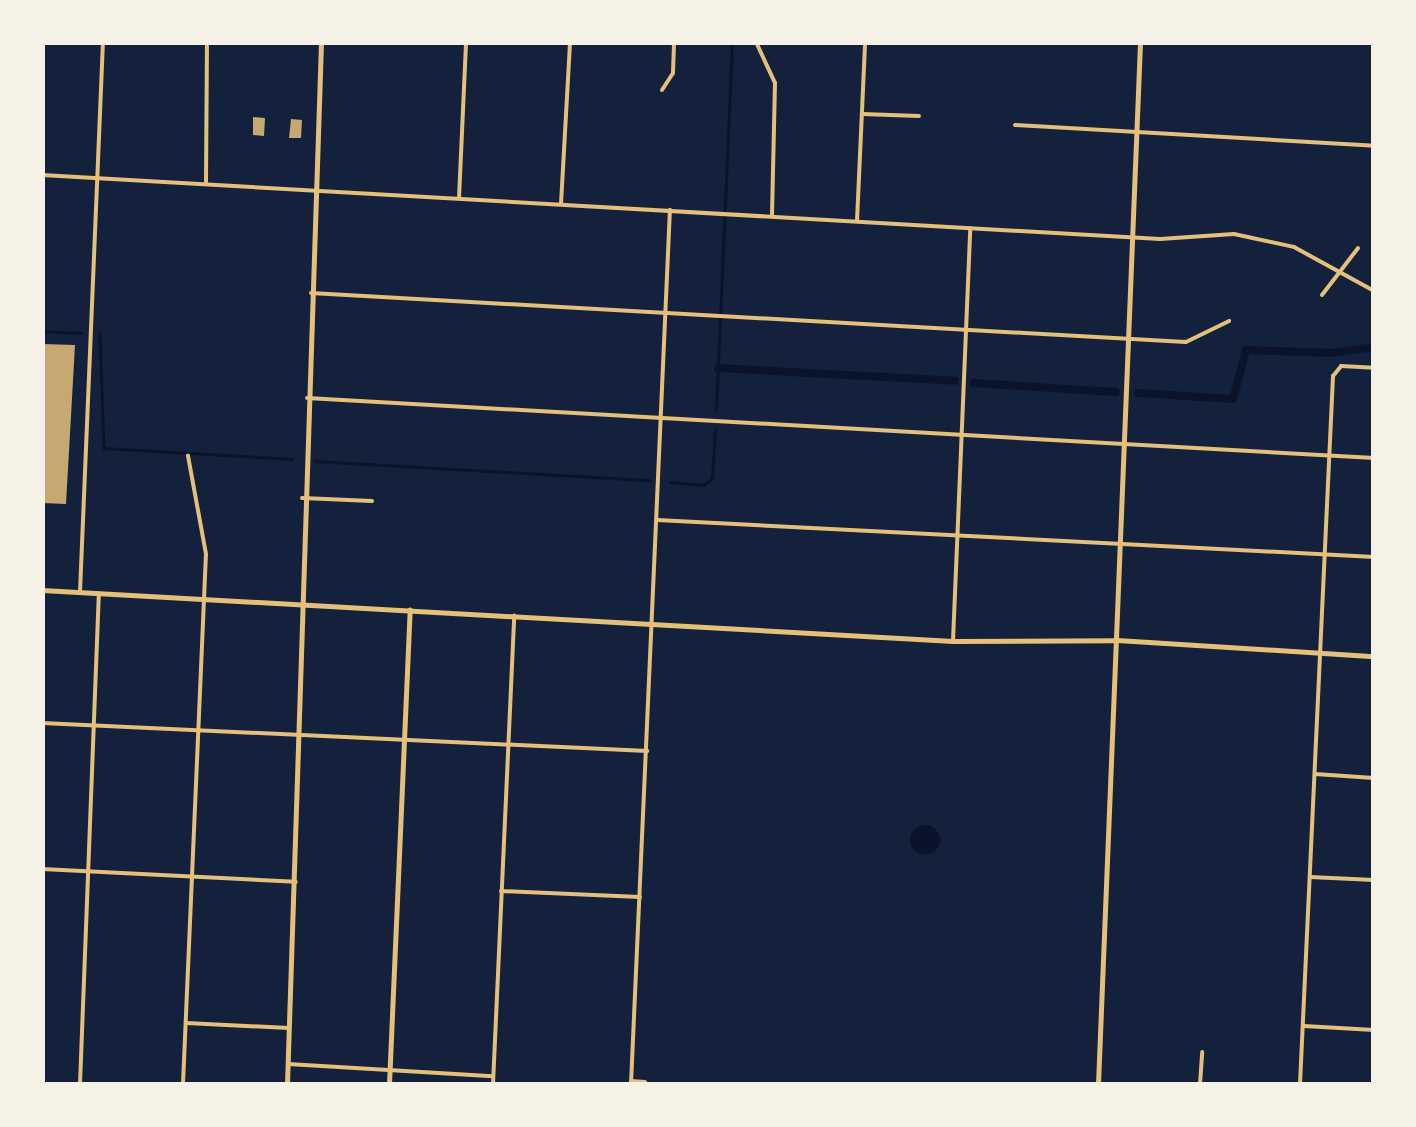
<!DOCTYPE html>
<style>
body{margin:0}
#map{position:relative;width:1416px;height:1127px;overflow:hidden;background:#14213d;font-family:Jost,sans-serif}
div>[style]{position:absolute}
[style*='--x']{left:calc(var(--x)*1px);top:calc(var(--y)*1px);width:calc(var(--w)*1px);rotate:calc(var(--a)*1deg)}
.water>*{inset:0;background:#0b132b}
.round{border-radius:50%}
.stream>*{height:2.5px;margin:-1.25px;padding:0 1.25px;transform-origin:1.25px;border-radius:1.25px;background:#0b132b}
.canal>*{height:8px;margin:-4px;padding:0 4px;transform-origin:4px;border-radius:4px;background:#0b132b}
.building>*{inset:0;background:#c6a872}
.minor>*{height:4px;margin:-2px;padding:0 2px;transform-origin:2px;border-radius:2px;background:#e5c07b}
.tertiary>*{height:5px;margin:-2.5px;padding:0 2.5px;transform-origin:2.5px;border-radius:2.5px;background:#e5c07b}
span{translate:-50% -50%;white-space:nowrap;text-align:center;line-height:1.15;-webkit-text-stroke:9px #f6f1e7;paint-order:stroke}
.frame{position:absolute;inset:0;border:45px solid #f6f1e7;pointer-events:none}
</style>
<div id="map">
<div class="water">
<div class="round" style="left:910px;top:825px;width:30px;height:30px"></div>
</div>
<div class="stream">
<div style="--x:42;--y:331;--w:39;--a:3"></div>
<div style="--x:100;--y:334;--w:114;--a:88"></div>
<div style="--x:104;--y:448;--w:189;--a:3.3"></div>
<div style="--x:716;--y:410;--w:368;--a:-87.5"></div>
<div style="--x:315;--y:461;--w:335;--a:3.3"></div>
<div style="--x:670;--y:482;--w:33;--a:5"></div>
<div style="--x:703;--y:485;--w:11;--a:-34"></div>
<div style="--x:712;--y:479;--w:49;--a:-86.5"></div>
</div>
<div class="canal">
<div style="--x:718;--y:368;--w:237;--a:3.1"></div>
<div style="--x:974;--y:383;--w:142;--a:3.6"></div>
<div style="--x:1138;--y:393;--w:95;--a:3.6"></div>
<div style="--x:1233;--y:399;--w:51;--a:-75.1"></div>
<div style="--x:1246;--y:350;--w:85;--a:2"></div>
<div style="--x:1331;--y:353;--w:43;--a:-7.9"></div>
</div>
<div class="building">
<div style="clip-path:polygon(253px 117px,265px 118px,264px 136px,253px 135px)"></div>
<div style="clip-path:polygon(291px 119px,302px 120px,301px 138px,289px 138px)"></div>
<div style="clip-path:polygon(42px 344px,75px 345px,66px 504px,42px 503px)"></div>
</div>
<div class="minor">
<div style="--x:756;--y:42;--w:45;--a:65.1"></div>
<div style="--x:775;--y:83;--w:132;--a:91.3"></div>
<div style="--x:662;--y:90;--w:20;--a:-57"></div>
<div style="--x:673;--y:73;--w:31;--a:-88"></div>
<div style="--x:862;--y:114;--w:57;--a:2"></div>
<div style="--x:1015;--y:125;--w:360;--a:3.3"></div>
<div style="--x:42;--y:175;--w:1120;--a:3.28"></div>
<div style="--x:1160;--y:239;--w:74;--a:-3.9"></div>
<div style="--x:1234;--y:234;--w:61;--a:12.2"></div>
<div style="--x:1294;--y:247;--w:91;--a:28.8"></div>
<div style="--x:206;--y:182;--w:140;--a:-89.6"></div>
<div style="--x:459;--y:198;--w:156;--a:-87.4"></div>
<div style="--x:561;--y:204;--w:162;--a:-86.8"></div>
<div style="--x:857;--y:221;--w:179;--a:-87.4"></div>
<div style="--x:311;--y:293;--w:876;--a:3.21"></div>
<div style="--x:1186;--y:342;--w:48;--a:-26"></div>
<div style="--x:1322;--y:295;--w:59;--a:-52.5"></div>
<div style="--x:307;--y:398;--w:1069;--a:3.22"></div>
<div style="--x:302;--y:498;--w:70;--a:2.5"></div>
<div style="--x:657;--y:520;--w:718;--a:2.95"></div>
<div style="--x:80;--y:592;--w:550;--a:-87.61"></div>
<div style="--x:953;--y:641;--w:413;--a:-87.6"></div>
<div style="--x:42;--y:723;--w:606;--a:2.65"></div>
<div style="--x:1315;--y:774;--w:59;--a:3.9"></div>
<div style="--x:42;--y:869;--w:254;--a:2.9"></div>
<div style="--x:1310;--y:877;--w:64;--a:2.7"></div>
<div style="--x:501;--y:891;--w:139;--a:2.5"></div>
<div style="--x:186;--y:1023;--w:103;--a:2.8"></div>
<div style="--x:1304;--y:1026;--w:70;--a:3.3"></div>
<div style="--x:288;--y:1064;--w:205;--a:3.4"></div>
<div style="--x:631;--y:1081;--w:14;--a:4"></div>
<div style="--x:80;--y:1084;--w:491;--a:-87.8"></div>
<div style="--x:183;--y:1084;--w:530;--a:-87.52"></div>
<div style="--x:206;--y:554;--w:100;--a:-100.4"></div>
<div style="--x:493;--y:1084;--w:469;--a:-87.4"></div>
<div style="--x:631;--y:1084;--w:875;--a:-87.45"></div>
<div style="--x:1200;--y:1084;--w:32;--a:-86"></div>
<div style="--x:1300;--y:1084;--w:709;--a:-87.33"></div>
<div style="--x:1333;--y:376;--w:13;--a:-51"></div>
<div style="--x:1341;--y:366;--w:33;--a:3"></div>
</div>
<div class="tertiary">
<div style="--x:42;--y:590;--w:912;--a:3.2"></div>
<div style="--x:953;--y:641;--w:164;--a:-0.3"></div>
<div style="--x:1117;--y:640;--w:257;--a:3.6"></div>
<div style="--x:287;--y:1084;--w:1043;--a:-88.13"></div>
<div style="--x:389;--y:1084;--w:475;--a:-87.5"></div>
<div style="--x:1098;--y:1084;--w:1043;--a:-87.69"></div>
</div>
<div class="frame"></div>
</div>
